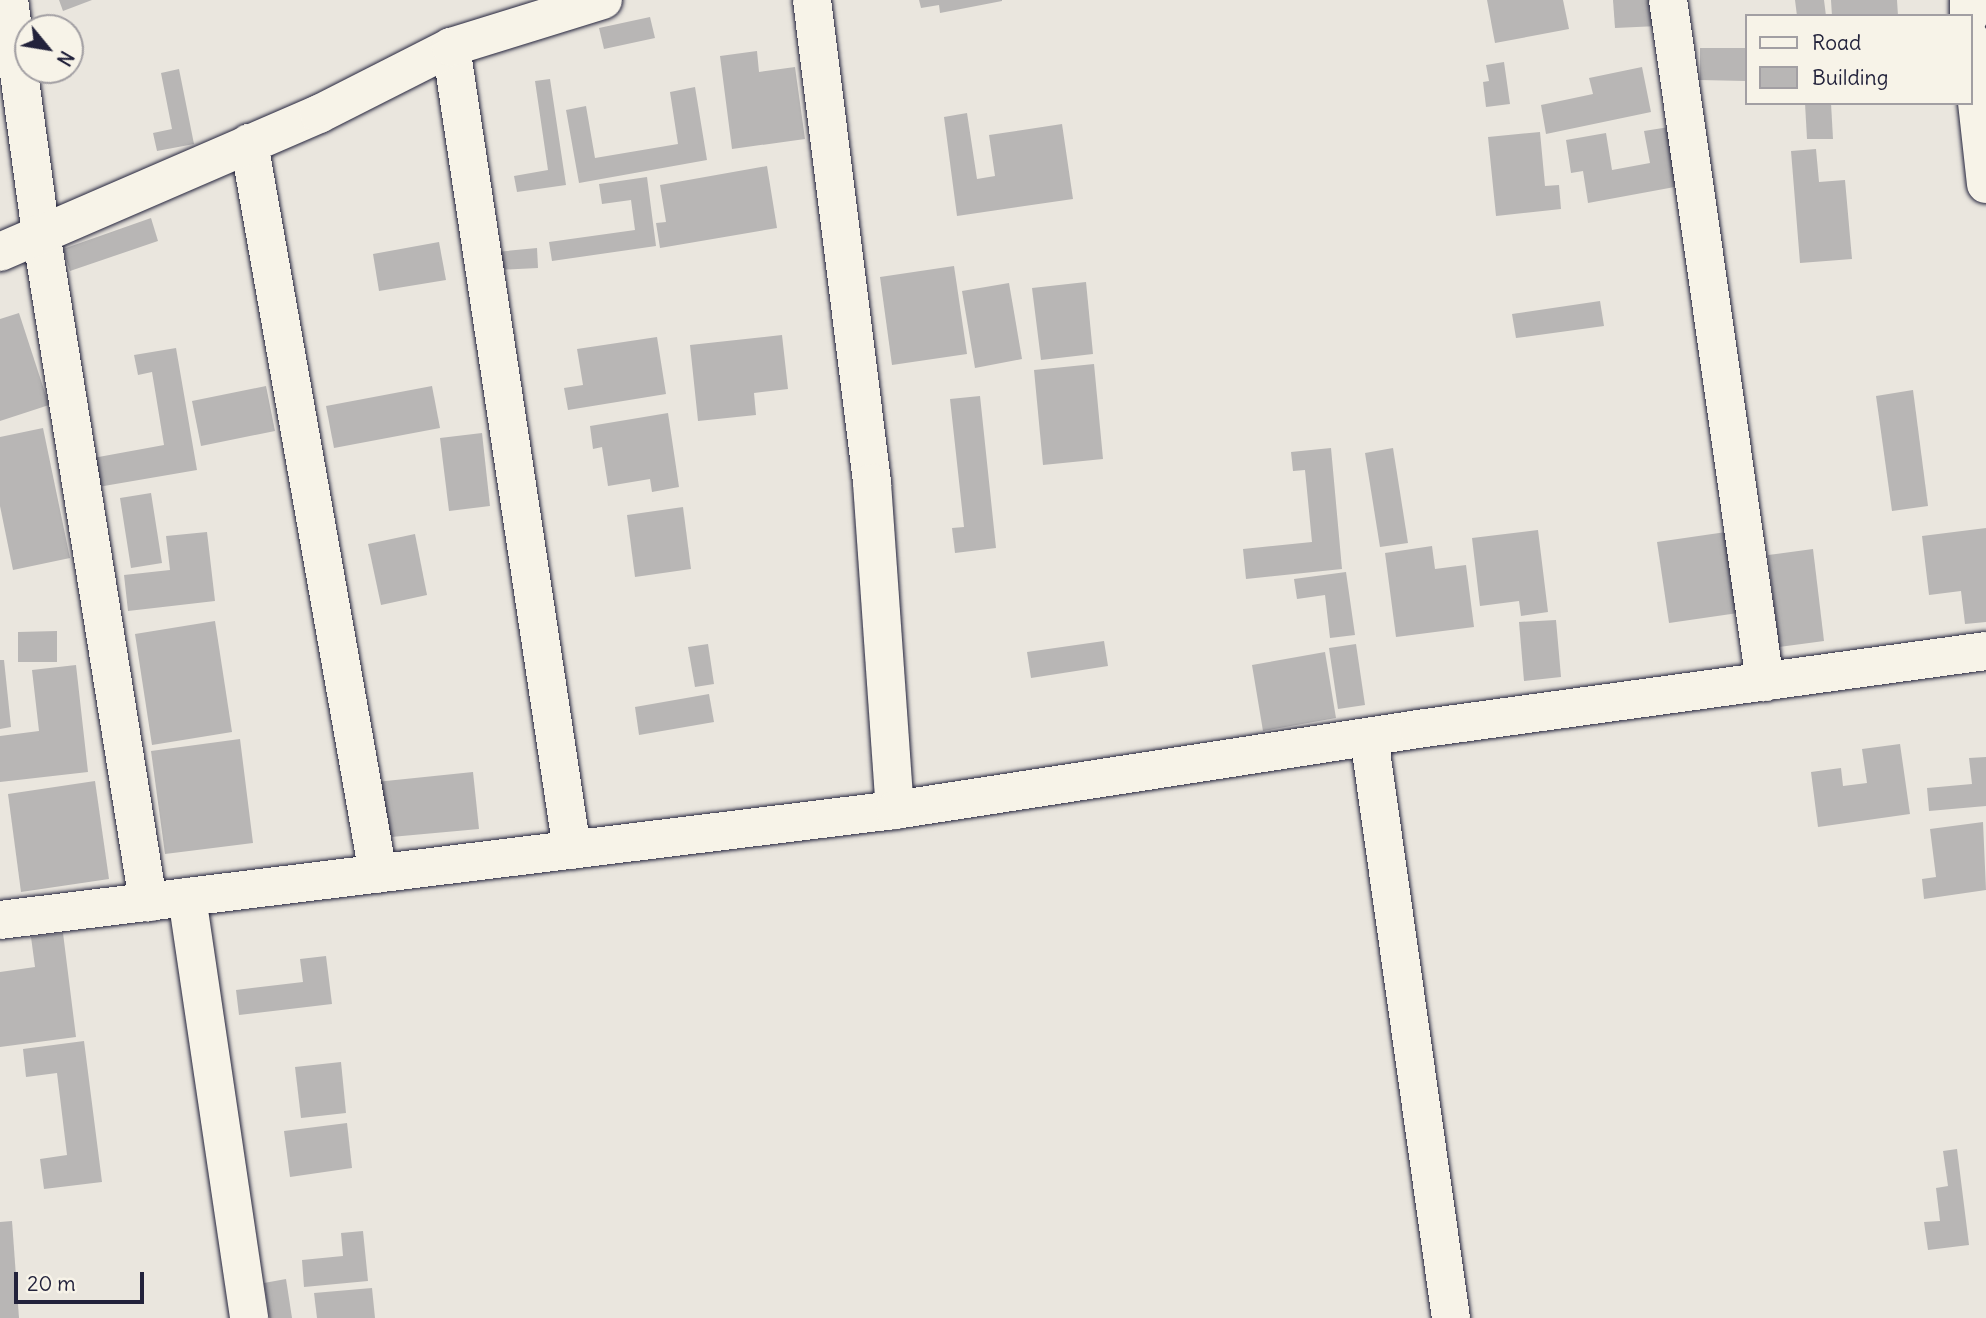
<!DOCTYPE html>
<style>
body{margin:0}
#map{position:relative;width:1986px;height:1318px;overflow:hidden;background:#eae6de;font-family:Delius,sans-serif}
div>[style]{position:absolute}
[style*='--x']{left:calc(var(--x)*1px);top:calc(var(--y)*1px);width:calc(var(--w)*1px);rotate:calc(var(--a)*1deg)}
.building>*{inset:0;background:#b8b6b5}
.roads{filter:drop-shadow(0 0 2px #22223b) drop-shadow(0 0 2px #22223b)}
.minor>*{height:38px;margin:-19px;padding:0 19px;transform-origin:19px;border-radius:19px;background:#f7f3e8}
span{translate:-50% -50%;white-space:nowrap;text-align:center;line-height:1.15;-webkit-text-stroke:7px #f7f3e8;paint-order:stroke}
.legend{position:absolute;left:1745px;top:14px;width:228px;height:91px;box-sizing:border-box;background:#f7f3e8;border:2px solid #a29fa3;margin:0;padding:9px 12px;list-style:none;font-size:21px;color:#22223b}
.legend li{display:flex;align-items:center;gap:14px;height:35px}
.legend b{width:35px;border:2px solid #a29fa3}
.north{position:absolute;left:14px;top:14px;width:70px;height:70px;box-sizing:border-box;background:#f7f3e8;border:2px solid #a29fa3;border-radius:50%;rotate:120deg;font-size:19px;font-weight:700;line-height:28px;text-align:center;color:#22223b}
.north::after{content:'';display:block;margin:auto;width:24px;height:32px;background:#22223b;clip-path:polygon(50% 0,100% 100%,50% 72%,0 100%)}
.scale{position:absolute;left:14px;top:1272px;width:130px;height:32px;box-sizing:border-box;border:4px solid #22223b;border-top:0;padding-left:9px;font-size:21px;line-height:24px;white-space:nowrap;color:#22223b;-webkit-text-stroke:5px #f7f3e8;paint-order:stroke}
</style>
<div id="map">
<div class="building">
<div style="clip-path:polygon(59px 0,92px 0,63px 11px)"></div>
<div style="clip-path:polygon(919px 0,1002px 0,1002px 1px,940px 13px,939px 5px,921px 8px)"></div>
<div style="clip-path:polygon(1487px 0,1563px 0,1569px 29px,1495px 43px)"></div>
<div style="clip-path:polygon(1613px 0,1656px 0,1658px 26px,1615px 28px)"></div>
<div style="clip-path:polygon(1795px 0,1824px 0,1826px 16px,1797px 16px)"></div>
<div style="clip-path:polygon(1831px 0,1897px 0,1898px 16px,1832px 16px)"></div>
<div style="clip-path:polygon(650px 17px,655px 38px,604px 49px,599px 28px)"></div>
<div style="clip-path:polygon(1700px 48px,1746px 48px,1746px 81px,1700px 80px)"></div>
<div style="clip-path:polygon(757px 51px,759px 72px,795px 67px,805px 139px,732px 149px,720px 56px)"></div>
<div style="clip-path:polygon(1504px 62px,1510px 104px,1486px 107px,1483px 82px,1489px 81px,1486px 65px)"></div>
<div style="clip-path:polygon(1642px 67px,1651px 112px,1546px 134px,1541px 105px,1593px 94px,1589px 78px)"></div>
<div style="clip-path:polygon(179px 69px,194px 144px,157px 151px,153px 133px,172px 129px,161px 73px)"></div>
<div style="clip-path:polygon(550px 79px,566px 185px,517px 192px,514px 176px,548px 170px,535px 81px)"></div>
<div style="clip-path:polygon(695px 87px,707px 160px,579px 183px,566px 110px,586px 106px,595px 158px,678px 144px,670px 92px)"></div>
<div style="clip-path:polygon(1805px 103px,1831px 103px,1833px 139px,1807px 139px)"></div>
<div style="clip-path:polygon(967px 113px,977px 179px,995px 176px,989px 135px,1062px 124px,1073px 199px,957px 216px,944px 117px)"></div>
<div style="clip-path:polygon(1669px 127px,1680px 186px,1588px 203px,1583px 171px,1571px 173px,1566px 140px,1606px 133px,1612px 170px,1650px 163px,1644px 131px)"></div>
<div style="clip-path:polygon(1540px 132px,1545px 186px,1559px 185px,1561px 209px,1496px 216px,1488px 137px)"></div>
<div style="clip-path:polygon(1816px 149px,1819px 182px,1845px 180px,1852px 259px,1800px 263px,1791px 151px)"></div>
<div style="clip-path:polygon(767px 166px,777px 228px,660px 248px,656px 223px,666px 222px,660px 185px)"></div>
<div style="clip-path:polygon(647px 177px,656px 246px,552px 261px,549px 242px,635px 230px,631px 200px,602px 204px,599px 184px)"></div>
<div style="clip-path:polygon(151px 218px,158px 241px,70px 271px,63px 249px)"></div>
<div style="clip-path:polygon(439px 242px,446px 280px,379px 291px,373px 254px)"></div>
<div style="clip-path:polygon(537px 248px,538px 268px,497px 270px,496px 252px)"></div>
<div style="clip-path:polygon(954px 266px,967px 354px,892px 365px,880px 277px)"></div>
<div style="clip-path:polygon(1086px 282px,1093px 354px,1041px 360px,1032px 288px)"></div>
<div style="clip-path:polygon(1009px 283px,1022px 359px,975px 368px,962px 291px)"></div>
<div style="clip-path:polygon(1600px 301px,1604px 326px,1516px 338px,1512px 314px)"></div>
<div style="clip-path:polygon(19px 313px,49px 405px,0 421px,0 319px)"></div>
<div style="clip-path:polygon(782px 335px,788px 389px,754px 393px,756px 415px,698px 421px,690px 345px)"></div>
<div style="clip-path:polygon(657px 337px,666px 394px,568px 410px,564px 388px,583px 385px,577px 349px)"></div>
<div style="clip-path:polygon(176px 348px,197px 470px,98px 487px,93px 458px,164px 445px,152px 372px,138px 375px,134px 355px)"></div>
<div style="clip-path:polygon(1094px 364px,1103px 459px,1043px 465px,1034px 370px)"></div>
<div style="clip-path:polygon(266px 386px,275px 431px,201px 446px,192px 401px)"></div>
<div style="clip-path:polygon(432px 386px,440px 428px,334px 448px,326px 406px)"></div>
<div style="clip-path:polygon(1913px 390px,1928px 506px,1892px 511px,1876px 396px)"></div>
<div style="clip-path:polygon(980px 396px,996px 548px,955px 553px,952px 528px,964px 527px,950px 399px)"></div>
<div style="clip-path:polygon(668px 413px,679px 487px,652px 492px,650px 479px,608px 486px,602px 447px,593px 449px,590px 426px)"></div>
<div style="clip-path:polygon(43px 428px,70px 558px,13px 570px,0 506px,0 437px)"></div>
<div style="clip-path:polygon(482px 433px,490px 506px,449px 511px,440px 438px)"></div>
<div style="clip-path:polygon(1331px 448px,1342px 569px,1246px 579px,1243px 549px,1312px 542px,1305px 470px,1293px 471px,1291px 452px)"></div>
<div style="clip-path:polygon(1393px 448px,1408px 543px,1380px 547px,1365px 453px)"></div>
<div style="clip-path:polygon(151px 493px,162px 563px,131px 568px,120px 498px)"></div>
<div style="clip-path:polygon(683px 507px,691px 569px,635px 577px,627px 515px)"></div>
<div style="clip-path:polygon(1986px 528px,1986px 622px,1965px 624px,1961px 591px,1929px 595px,1922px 536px)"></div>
<div style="clip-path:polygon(1538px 530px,1548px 612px,1521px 616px,1519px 601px,1480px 606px,1472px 538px)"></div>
<div style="clip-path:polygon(207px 532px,215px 601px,128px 611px,124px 575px,170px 570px,166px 536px)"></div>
<div style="clip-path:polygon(1726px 532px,1738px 613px,1669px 623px,1657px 542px)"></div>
<div style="clip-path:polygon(415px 534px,427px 595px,381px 605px,368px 544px)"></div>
<div style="clip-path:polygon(1432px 546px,1435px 569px,1466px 565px,1474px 627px,1396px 637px,1385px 553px)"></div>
<div style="clip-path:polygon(1813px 549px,1824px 641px,1779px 647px,1768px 555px)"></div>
<div style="clip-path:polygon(1346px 572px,1355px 635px,1330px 638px,1325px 595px,1297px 599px,1294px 579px)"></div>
<div style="clip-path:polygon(1556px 620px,1561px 677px,1524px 681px,1519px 622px)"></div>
<div style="clip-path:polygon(215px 621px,232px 732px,152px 745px,135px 634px)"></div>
<div style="clip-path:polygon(57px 631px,57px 662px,18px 662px,18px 632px)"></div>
<div style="clip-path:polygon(1104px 641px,1108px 666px,1031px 678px,1027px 652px)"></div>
<div style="clip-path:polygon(708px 644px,714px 684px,695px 687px,688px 647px)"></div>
<div style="clip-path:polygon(1356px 644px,1365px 705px,1338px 709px,1329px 648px)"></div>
<div style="clip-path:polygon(1325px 652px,1336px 718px,1263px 731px,1252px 665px)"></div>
<div style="clip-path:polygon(0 660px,4px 660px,11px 727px,0 729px)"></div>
<div style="clip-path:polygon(76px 665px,88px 772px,0 782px,0 736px,39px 731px,32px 670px)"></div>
<div style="clip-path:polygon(709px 694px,714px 722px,639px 735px,635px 707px)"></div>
<div style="clip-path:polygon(240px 739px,253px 843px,165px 854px,151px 751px)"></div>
<div style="clip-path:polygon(1900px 744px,1910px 814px,1818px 827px,1811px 772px,1841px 768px,1843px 786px,1867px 783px,1862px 749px)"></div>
<div style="clip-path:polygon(1986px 757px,1986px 806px,1929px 811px,1927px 788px,1972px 784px,1969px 758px)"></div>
<div style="clip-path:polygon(473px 772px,479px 829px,380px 838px,376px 782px)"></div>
<div style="clip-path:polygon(95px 781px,109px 879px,21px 892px,8px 794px)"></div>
<div style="clip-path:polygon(1983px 822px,1986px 890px,1924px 899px,1922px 879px,1936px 877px,1930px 829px)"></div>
<div style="clip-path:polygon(63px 933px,76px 1037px,0 1047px,0 972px,35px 967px,31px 937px)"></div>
<div style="clip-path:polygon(326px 956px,332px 1004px,239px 1015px,236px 990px,303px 982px,300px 959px)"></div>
<div style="clip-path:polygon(84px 1041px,102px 1182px,44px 1189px,40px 1159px,67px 1155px,57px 1073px,26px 1077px,23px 1049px)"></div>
<div style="clip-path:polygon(341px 1062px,346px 1113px,301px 1118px,295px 1067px)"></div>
<div style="clip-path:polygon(347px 1123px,352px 1168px,290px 1177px,284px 1131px)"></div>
<div style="clip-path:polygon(1957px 1149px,1969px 1245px,1928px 1250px,1924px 1222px,1940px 1221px,1936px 1188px,1948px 1186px,1943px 1151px)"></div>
<div style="clip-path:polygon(12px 1221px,19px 1318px,0 1318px,0 1222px)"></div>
<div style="clip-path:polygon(363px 1231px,368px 1281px,304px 1287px,302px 1260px,343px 1256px,341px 1233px)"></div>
<div style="clip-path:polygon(286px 1279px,292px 1318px,270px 1318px,264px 1283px)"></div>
<div style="clip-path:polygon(372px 1288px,375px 1318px,317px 1318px,314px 1293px)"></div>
</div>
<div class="roads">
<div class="minor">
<div style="--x:9;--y:0;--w:235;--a:82.2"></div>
<div style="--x:41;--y:233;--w:678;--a:80.91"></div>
<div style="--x:812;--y:0;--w:487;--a:82.9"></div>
<div style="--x:872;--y:483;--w:328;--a:86"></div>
<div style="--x:1668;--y:0;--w:689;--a:81.91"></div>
<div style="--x:1969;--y:0;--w:16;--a:90"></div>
<div style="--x:1970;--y:39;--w:146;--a:83.7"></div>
<div style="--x:451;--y:47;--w:812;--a:81.43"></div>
<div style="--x:249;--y:143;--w:742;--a:79.99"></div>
<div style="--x:0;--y:252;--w:348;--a:-23.4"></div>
<div style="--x:319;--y:114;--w:148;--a:-26.9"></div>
<div style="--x:451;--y:47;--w:159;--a:-17.2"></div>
<div style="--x:1369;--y:737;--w:587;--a:81.97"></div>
<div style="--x:187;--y:897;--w:426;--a:81.6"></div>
<div style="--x:0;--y:920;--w:902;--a:-7.01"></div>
<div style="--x:895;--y:810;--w:529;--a:-8.8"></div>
<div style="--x:1418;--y:729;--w:573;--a:-7.82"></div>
</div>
</div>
<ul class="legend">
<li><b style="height:9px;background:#f7f3e8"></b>Road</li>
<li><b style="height:19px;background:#b8b6b5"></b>Building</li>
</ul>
<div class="north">N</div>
<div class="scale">20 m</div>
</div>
